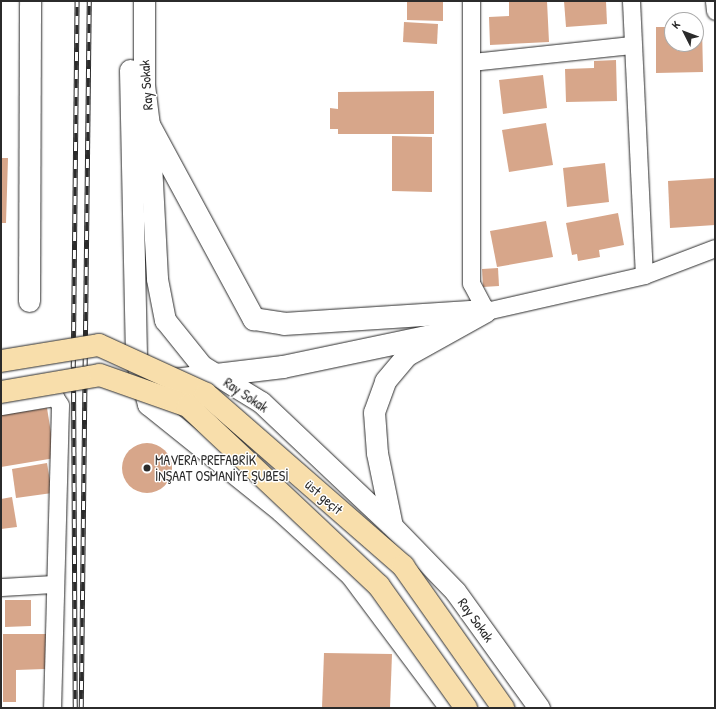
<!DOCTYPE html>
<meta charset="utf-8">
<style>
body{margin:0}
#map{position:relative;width:716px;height:709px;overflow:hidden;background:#fff;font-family:"Patrick Hand",sans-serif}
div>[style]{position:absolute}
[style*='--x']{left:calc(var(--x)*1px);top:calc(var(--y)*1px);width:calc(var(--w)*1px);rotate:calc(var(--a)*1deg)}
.building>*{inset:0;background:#d7a68a}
.round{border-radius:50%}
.roads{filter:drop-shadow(0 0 1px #2b2b2b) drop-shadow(0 0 1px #2b2b2b)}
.minor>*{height:17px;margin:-8.5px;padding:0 8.5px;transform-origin:8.5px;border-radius:8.5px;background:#fff}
.tertiary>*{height:21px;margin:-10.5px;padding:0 10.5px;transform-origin:10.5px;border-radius:10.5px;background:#fff}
.secondary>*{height:22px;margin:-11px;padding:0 11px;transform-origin:11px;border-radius:11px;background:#fff}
.rail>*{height:4.5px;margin-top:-2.25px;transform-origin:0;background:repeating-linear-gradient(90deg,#fff 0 9px,#2b2b2b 0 18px);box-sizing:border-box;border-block:1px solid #2b2b2b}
.bridges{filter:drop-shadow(0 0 1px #2b2b2b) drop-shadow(0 0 1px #2b2b2b)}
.trunk-bridge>*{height:22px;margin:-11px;padding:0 11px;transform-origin:11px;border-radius:11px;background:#f8deab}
.dots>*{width:11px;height:11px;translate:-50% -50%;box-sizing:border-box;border:2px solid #fff;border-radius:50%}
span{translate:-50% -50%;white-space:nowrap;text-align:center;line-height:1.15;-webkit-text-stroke:3px #fff;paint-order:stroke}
.street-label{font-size:14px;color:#2b2b2b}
.poi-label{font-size:14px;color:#2b2b2b}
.left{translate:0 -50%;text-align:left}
.frame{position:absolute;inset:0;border:2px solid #2b2b2b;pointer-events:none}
.north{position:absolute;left:664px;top:12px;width:40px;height:40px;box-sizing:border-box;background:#fff;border:1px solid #aaa;border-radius:50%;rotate:312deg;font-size:11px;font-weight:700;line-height:16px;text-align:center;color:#2b2b2b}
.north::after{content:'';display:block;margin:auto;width:14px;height:18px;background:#2b2b2b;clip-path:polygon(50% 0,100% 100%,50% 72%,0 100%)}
</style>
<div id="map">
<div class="building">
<div style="clip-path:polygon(407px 1px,443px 1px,443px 21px,407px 20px)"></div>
<div style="clip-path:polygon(509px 1px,547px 1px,549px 42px,490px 45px,489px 17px,509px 16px)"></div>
<div style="clip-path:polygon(564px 1px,606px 1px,607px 24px,566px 27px)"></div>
<div style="clip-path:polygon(404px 22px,438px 24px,437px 44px,403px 42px)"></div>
<div style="clip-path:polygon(696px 26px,702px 26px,703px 72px,656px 73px,656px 27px,672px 27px,672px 44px,696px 44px)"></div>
<div style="clip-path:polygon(616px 60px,617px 101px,566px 102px,565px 69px,594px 68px,594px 61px)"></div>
<div style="clip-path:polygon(543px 75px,547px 108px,503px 114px,499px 80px)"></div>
<div style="clip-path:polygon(434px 91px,434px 134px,338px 134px,338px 129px,330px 129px,330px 108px,338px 109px,338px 92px)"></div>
<div style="clip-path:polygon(546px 123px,553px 165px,509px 172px,502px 130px)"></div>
<div style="clip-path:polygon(392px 136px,432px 137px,432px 192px,392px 191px)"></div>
<div style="clip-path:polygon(1px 158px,8px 158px,6px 223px,1px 223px)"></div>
<div style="clip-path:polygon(605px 163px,609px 202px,567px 207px,563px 168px)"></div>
<div style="clip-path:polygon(715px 178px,715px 225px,670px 228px,668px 181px)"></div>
<div style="clip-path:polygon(618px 213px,624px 245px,599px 250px,600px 257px,578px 261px,577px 254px,572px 255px,566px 223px)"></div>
<div style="clip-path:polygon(546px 221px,553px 257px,497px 267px,490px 231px)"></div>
<div style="clip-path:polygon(498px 268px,499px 286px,483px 287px,482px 269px)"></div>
<div style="clip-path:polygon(47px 408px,55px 458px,1px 467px,1px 415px)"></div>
<div class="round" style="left:122px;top:443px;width:50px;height:50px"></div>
<div style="clip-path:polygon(47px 463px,52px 493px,16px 498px,12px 469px)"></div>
<div style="clip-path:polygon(12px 497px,17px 527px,1px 529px,1px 499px)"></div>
<div style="clip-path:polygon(5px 600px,31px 600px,31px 626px,5px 627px)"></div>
<div style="clip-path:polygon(3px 634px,46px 634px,45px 669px,16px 670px,16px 702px,3px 702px)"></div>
<div style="clip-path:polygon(324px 653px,392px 654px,390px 708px,322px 708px)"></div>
</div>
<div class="roads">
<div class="minor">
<div style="--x:471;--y:1;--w:282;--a:90"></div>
<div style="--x:471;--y:283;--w:32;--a:62"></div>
<div style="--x:486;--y:311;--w:162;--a:-12.8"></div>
<div style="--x:644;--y:275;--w:76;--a:-20.8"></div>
<div style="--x:631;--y:1;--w:274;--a:87.3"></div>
<div style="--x:714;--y:1;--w:10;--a:84"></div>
<div style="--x:472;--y:62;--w:161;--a:-6.1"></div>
<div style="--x:1;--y:406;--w:55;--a:-9.5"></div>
<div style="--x:55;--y:397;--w:9;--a:58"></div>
<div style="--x:60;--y:405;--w:303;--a:91.5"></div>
<div style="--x:1;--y:587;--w:52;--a:-3.3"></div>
</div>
<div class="tertiary">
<div style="--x:144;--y:1;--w:84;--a:90"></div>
<div style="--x:144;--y:85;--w:40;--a:82.9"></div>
<div style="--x:149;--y:125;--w:154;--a:87"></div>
<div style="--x:157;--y:279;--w:42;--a:79"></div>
<div style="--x:165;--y:320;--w:59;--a:51.2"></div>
<div style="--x:202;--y:366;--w:69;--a:31.4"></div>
<div style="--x:261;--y:402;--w:178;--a:43.4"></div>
<div style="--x:390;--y:524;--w:93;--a:45.9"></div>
<div style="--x:455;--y:591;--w:144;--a:54.3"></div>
<div style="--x:130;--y:70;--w:289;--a:88.8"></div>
<div style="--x:136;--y:359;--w:47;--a:75.1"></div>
<div style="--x:148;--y:404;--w:171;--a:38.8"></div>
<div style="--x:281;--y:511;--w:95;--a:42.4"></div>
<div style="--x:351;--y:575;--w:166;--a:53.3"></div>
<div style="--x:29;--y:301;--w:300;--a:-89.8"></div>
<div style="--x:392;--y:526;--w:75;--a:-101.6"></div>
<div style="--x:377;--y:453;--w:41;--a:-94.2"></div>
<div style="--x:374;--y:412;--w:33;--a:-70"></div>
<div style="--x:385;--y:381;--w:34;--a:-50"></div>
<div style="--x:407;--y:355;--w:90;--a:-29.1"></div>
</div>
<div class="secondary">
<div style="--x:149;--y:125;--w:221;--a:61.6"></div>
<div style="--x:254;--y:319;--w:30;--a:9"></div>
<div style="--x:284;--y:324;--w:202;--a:-3.7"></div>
<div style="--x:166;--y:381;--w:118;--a:-6.8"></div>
<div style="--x:283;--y:367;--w:167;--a:-11.8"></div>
</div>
</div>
<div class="rail">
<div style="--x:75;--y:708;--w:341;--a:-90.3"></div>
<div style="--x:73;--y:367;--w:366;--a:-89.4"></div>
<div style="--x:81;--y:708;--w:707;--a:-89.35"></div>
</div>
<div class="bridges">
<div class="trunk-bridge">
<div style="--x:1;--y:361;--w:99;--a:-9.3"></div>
<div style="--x:99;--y:345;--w:118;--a:24.6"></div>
<div style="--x:206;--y:394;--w:262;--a:41.1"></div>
<div style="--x:403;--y:566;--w:174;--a:54.8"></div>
<div style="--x:1;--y:392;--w:100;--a:-9.7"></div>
<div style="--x:100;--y:375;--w:93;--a:19.4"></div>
<div style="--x:188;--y:406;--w:262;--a:43.3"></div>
<div style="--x:379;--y:586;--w:150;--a:54.5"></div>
</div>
</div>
<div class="dots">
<div style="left:147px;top:468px;background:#2b2b2b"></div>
</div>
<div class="street-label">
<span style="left:146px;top:85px;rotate:-94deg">Ray Sokak</span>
<span style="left:246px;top:395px;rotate:34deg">Ray Sokak</span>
<span style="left:324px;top:497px;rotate:41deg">üst geçit</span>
<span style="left:476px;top:620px;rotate:54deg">Ray Sokak</span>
</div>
<div class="poi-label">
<span class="left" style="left:155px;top:468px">MAVERA PREFABRİK<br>İNŞAAT OSMANİYE ŞUBESİ</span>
</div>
<div class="frame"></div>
<div class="north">K</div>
</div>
